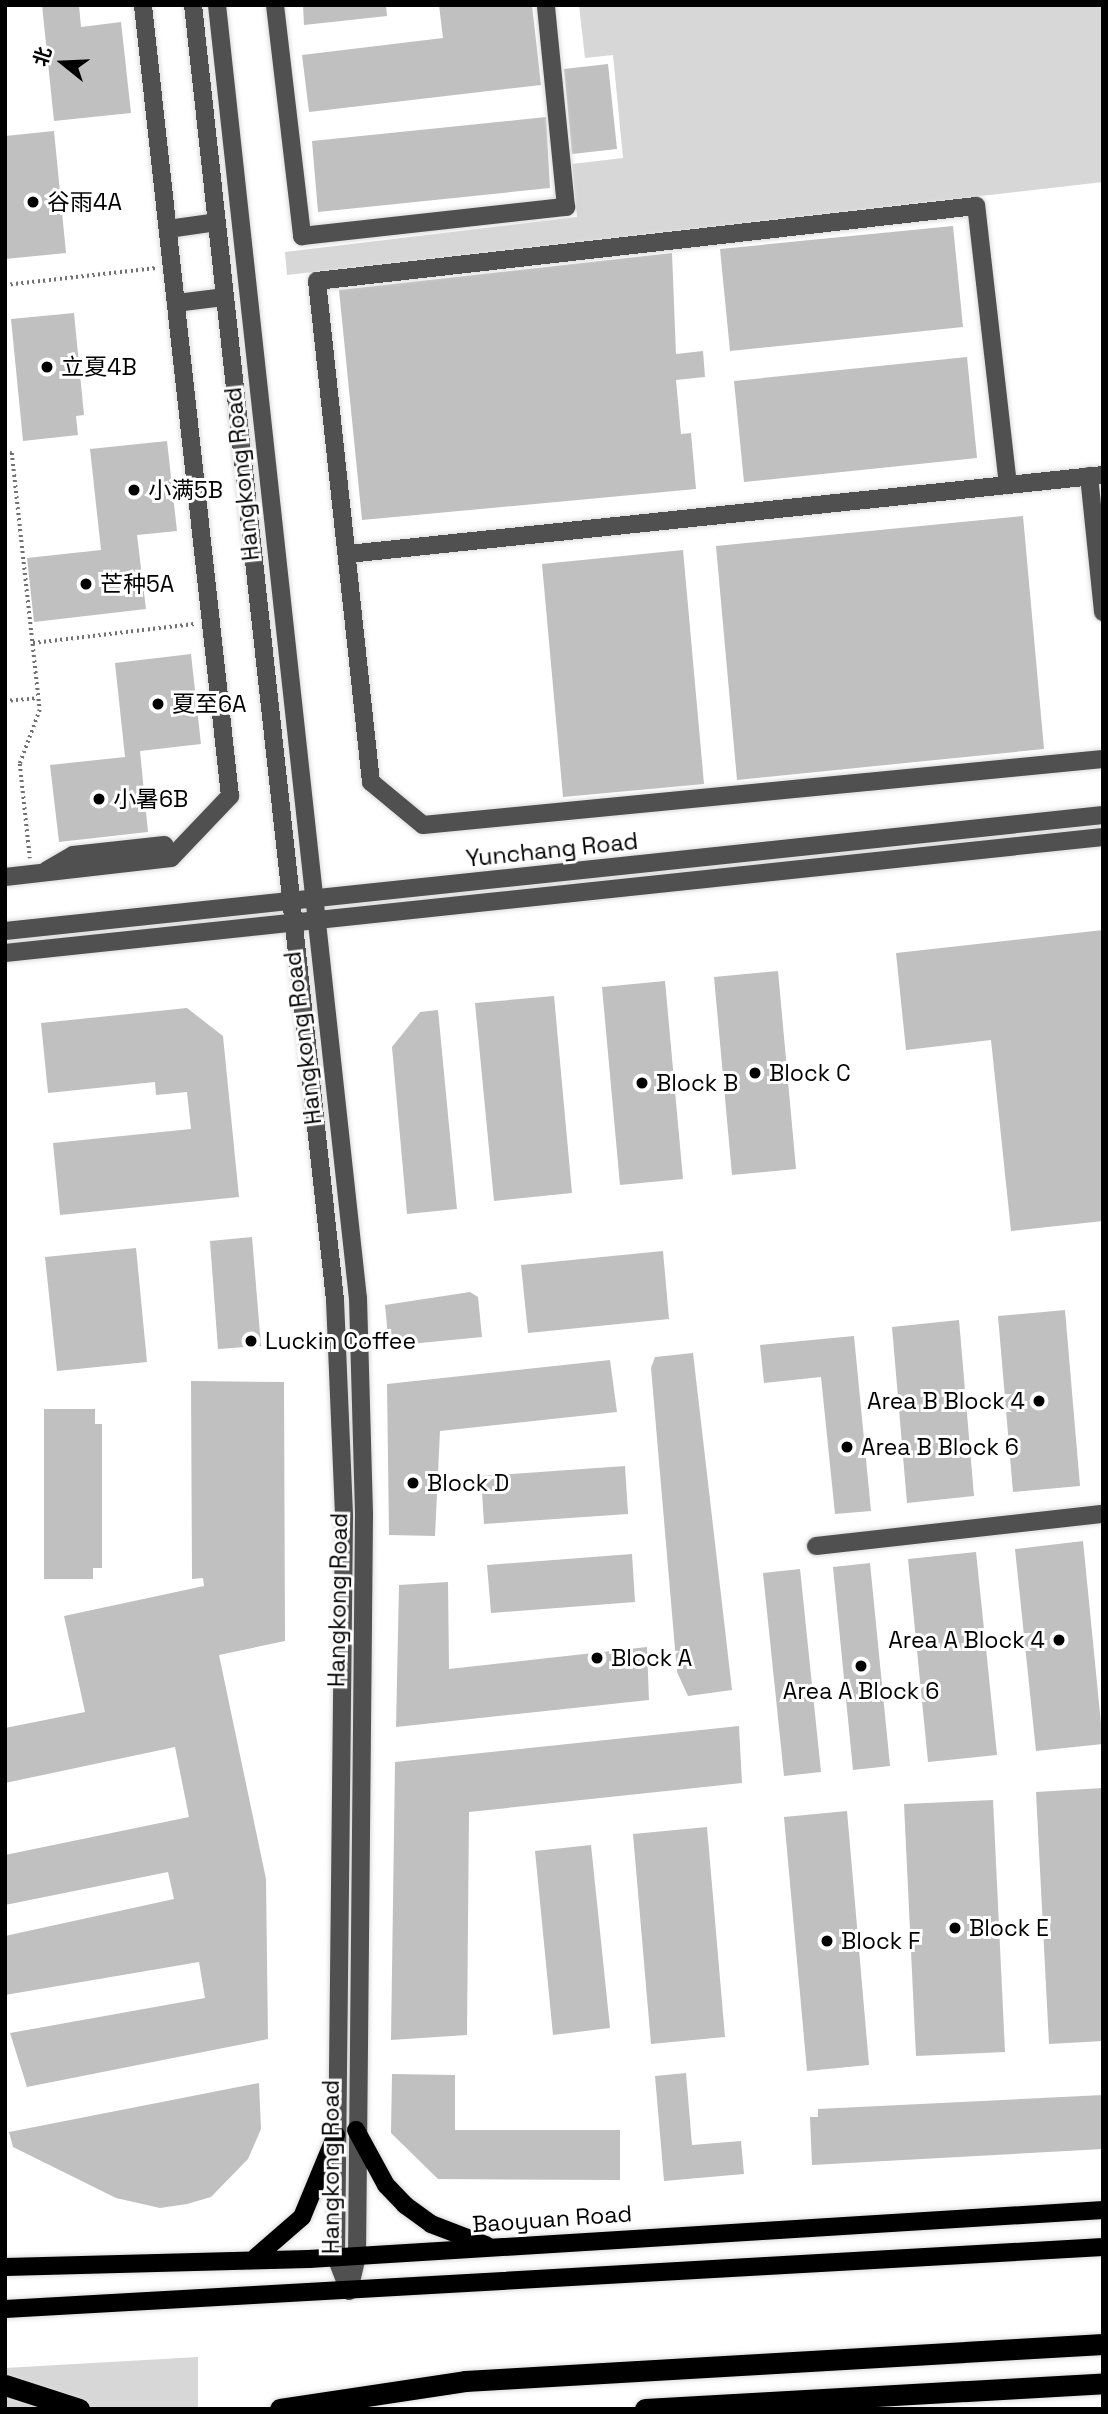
<!DOCTYPE html>
<meta charset="utf-8">
<style>
body{margin:0}
#map{position:relative;width:1108px;height:2414px;overflow:hidden;background:#fff;font-family:"Space Grotesk","Noto Sans SC",sans-serif}
div>[style]{position:absolute}
[style*='--x']{left:calc(var(--x)*1px);top:calc(var(--y)*1px);width:calc(var(--w)*1px);rotate:calc(var(--a)*1deg)}
.green>*{inset:0;background:#d7d7d7}
.building>*{inset:0;background:#c0c0c0}
.path>*{height:3.5px;margin-top:-1.75px;transform-origin:0;background:repeating-linear-gradient(90deg,#727272 0 2px,transparent 0 5.5px)}
.roads{filter:drop-shadow(0 0 2px #dbdbdb) drop-shadow(0 0 2px #dbdbdb)}
.minor>*{height:18px;margin:-9px;padding:0 9px;transform-origin:9px;border-radius:9px;background:#505050}
.major>*{height:18px;margin:-9px;padding:0 9px;transform-origin:9px;border-radius:9px;background:#000}
.highway>*{height:21px;margin:-10.5px;padding:0 10.5px;transform-origin:10.5px;border-radius:10.5px;background:#000}
.dots>*{width:19px;height:19px;translate:-50% -50%;box-sizing:border-box;border:4px solid #fff;border-radius:50%}
span{translate:-50% -50%;white-space:nowrap;text-align:center;line-height:1.15;-webkit-text-stroke:6px #fff;paint-order:stroke}
.poi-label{font-size:23px;color:#000}
.left{translate:0 -50%;text-align:left}
.right{translate:-100% -50%;text-align:right}
.street-label{font-size:23px;color:#000}
.frame{position:absolute;inset:0;border:7px solid #000;pointer-events:none}
.north{position:absolute;left:28px;top:28px;width:70px;height:70px;-webkit-text-stroke:5px #fff;paint-order:stroke;rotate:288deg;font-size:19px;font-weight:700;line-height:28px;text-align:center;color:#000}
.north::after{content:'';display:block;margin:auto;width:24px;height:32px;background:#000;clip-path:polygon(50% 0,100% 100%,50% 72%,0 100%)}
</style>
<div id="map">
<div class="green">
<div style="clip-path:polygon(579px 5px,1103px 5px,1103px 182px,287px 275px,285px 252px,577px 217px,572px 164px,623px 158px,613px 55px,585px 58px)"></div>
<div style="clip-path:polygon(198px 2357px,198px 2409px,5px 2409px,5px 2368px)"></div>
</div>
<div class="building">
<div style="clip-path:polygon(42px 5px,79px 5px,81px 27px,121px 22px,131px 113px,54px 121px)"></div>
<div style="clip-path:polygon(303px 5px,386px 5px,387px 16px,304px 25px)"></div>
<div style="clip-path:polygon(439px 5px,532px 5px,541px 85px,309px 112px,302px 55px,443px 38px)"></div>
<div style="clip-path:polygon(608px 64px,617px 149px,572px 154px,564px 69px)"></div>
<div style="clip-path:polygon(546px 117px,550px 188px,318px 212px,312px 141px)"></div>
<div style="clip-path:polygon(54px 131px,66px 253px,5px 259px,5px 136px)"></div>
<div style="clip-path:polygon(953px 226px,963px 327px,730px 351px,720px 249px)"></div>
<div style="clip-path:polygon(672px 253px,676px 354px,703px 351px,705px 377px,676px 380px,681px 434px,691px 433px,696px 489px,362px 520px,339px 290px)"></div>
<div style="clip-path:polygon(74px 313px,84px 415px,76px 416px,78px 435px,23px 441px,11px 319px)"></div>
<div style="clip-path:polygon(967px 357px,977px 458px,744px 482px,734px 381px)"></div>
<div style="clip-path:polygon(167px 441px,177px 531px,137px 535px,146px 609px,34px 622px,27px 558px,101px 550px,90px 449px)"></div>
<div style="clip-path:polygon(1023px 516px,1044px 749px,737px 780px,716px 546px)"></div>
<div style="clip-path:polygon(683px 550px,704px 784px,563px 797px,542px 564px)"></div>
<div style="clip-path:polygon(191px 654px,201px 744px,140px 751px,148px 832px,59px 842px,50px 765px,125px 757px,115px 663px)"></div>
<div style="clip-path:polygon(1103px 930px,1103px 1221px,1011px 1231px,991px 1040px,906px 1050px,896px 953px)"></div>
<div style="clip-path:polygon(778px 971px,796px 1169px,732px 1175px,714px 977px)"></div>
<div style="clip-path:polygon(665px 981px,683px 1179px,620px 1185px,602px 987px)"></div>
<div style="clip-path:polygon(554px 996px,572px 1193px,494px 1201px,475px 1003px)"></div>
<div style="clip-path:polygon(187px 1008px,223px 1036px,239px 1197px,60px 1215px,53px 1143px,191px 1129px,187px 1092px,156px 1095px,155px 1082px,48px 1093px,41px 1023px)"></div>
<div style="clip-path:polygon(438px 1010px,457px 1209px,407px 1214px,392px 1047px,420px 1012px)"></div>
<div style="clip-path:polygon(252px 1237px,261px 1346px,218px 1349px,210px 1241px)"></div>
<div style="clip-path:polygon(136px 1248px,147px 1362px,57px 1371px,45px 1257px)"></div>
<div style="clip-path:polygon(663px 1251px,669px 1319px,528px 1333px,521px 1265px)"></div>
<div style="clip-path:polygon(470px 1292px,478px 1297px,482px 1337px,389px 1346px,385px 1305px)"></div>
<div style="clip-path:polygon(1065px 1310px,1080px 1486px,1013px 1492px,998px 1316px)"></div>
<div style="clip-path:polygon(959px 1320px,974px 1496px,907px 1503px,892px 1327px)"></div>
<div style="clip-path:polygon(854px 1336px,871px 1511px,835px 1514px,821px 1377px,764px 1383px,760px 1345px)"></div>
<div style="clip-path:polygon(693px 1353px,732px 1690px,688px 1696px,677px 1672px,651px 1368px,655px 1357px)"></div>
<div style="clip-path:polygon(610px 1360px,617px 1412px,440px 1431px,435px 1536px,389px 1535px,387px 1384px)"></div>
<div style="clip-path:polygon(191px 1381px,284px 1382px,285px 1641px,219px 1655px,266px 1879px,268px 2039px,27px 2087px,10px 2033px,205px 1998px,199px 1962px,5px 1995px,5px 1936px,174px 1899px,168px 1872px,5px 1905px,5px 1855px,189px 1817px,175px 1747px,5px 1783px,5px 1728px,85px 1712px,64px 1616px,204px 1586px,203px 1578px,192px 1579px)"></div>
<div style="clip-path:polygon(44px 1409px,95px 1409px,95px 1424px,102px 1424px,102px 1568px,93px 1568px,93px 1579px,44px 1579px)"></div>
<div style="clip-path:polygon(625px 1466px,628px 1514px,484px 1524px,481px 1476px)"></div>
<div style="clip-path:polygon(1083px 1541px,1103px 1744px,1036px 1751px,1015px 1549px)"></div>
<div style="clip-path:polygon(976px 1552px,997px 1755px,928px 1762px,908px 1559px)"></div>
<div style="clip-path:polygon(632px 1554px,635px 1602px,491px 1613px,487px 1565px)"></div>
<div style="clip-path:polygon(870px 1563px,890px 1766px,853px 1770px,833px 1567px)"></div>
<div style="clip-path:polygon(800px 1569px,821px 1772px,784px 1776px,763px 1573px)"></div>
<div style="clip-path:polygon(448px 1582px,449px 1669px,647px 1647px,649px 1700px,396px 1727px,399px 1585px)"></div>
<div style="clip-path:polygon(739px 1726px,742px 1783px,469px 1812px,467px 2035px,391px 2040px,395px 1762px)"></div>
<div style="clip-path:polygon(1103px 1788px,1103px 2041px,1049px 2044px,1036px 1792px)"></div>
<div style="clip-path:polygon(993px 1800px,1005px 2052px,916px 2056px,904px 1804px)"></div>
<div style="clip-path:polygon(847px 1811px,869px 2065px,807px 2071px,784px 1817px)"></div>
<div style="clip-path:polygon(707px 1827px,725px 2037px,651px 2044px,633px 1834px)"></div>
<div style="clip-path:polygon(591px 1845px,610px 2028px,553px 2035px,535px 1851px)"></div>
<div style="clip-path:polygon(686px 2073px,692px 2145px,741px 2141px,744px 2174px,664px 2181px,655px 2076px)"></div>
<div style="clip-path:polygon(392px 2074px,455px 2075px,455px 2130px,620px 2130px,620px 2180px,438px 2179px,391px 2133px)"></div>
<div style="clip-path:polygon(259px 2083px,261px 2129px,248px 2159px,211px 2197px,187px 2204px,160px 2208px,116px 2198px,13px 2147px,9px 2132px)"></div>
<div style="clip-path:polygon(1103px 2095px,1103px 2149px,812px 2165px,810px 2117px,818px 2117px,818px 2109px)"></div>
</div>
<div class="path">
<div style="--x:5;--y:285;--w:152;--a:-6.4"></div>
<div style="--x:5;--y:454;--w:7;--a:-8"></div>
<div style="--x:12;--y:453;--w:259;--a:83.8"></div>
<div style="--x:40;--y:710;--w:58;--a:110.3"></div>
<div style="--x:20;--y:764;--w:95;--a:83.9"></div>
<div style="--x:33;--y:643;--w:162;--a:-6.7"></div>
<div style="--x:5;--y:701;--w:33;--a:-5"></div>
</div>
<div class="roads">
<div class="minor">
<div style="--x:193;--y:5;--w:1303;--a:83.74"></div>
<div style="--x:335;--y:1300;--w:216;--a:87.6"></div>
<div style="--x:344;--y:1516;--w:741;--a:90.62"></div>
<div style="--x:336;--y:2257;--w:36;--a:69"></div>
<div style="--x:217;--y:5;--w:1301;--a:83.78"></div>
<div style="--x:358;--y:1298;--w:217;--a:88.4"></div>
<div style="--x:364;--y:1515;--w:741;--a:90.54"></div>
<div style="--x:357;--y:2256;--w:36;--a:103"></div>
<div style="--x:275;--y:5;--w:233;--a:83.3"></div>
<div style="--x:302;--y:236;--w:266;--a:-6.3"></div>
<div style="--x:566;--y:207;--w:203;--a:-95.7"></div>
<div style="--x:168;--y:229;--w:49;--a:-8.1"></div>
<div style="--x:176;--y:303;--w:49;--a:-7"></div>
<div style="--x:1089;--y:476;--w:137;--a:84.1"></div>
<div style="--x:1008;--y:485;--w:281;--a:-96.5"></div>
<div style="--x:976;--y:206;--w:663;--a:173.51"></div>
<div style="--x:317;--y:281;--w:504;--a:83.85"></div>
<div style="--x:371;--y:782;--w:67;--a:39.6"></div>
<div style="--x:423;--y:825;--w:683;--a:-5.54"></div>
<div style="--x:348;--y:554;--w:759;--a:-5.97"></div>
<div style="--x:47;--y:870;--w:30;--a:-30"></div>
<div style="--x:73;--y:855;--w:92;--a:-6.3"></div>
<div style="--x:5;--y:877;--w:167;--a:-6.5"></div>
<div style="--x:171;--y:858;--w:86;--a:-46.4"></div>
<div style="--x:230;--y:796;--w:796;--a:-96.28"></div>
<div style="--x:5;--y:931;--w:1104;--a:-6.03"></div>
<div style="--x:5;--y:953;--w:1104;--a:-6.03"></div>
<div style="--x:816;--y:1546;--w:289;--a:-6.4"></div>
</div>
<div class="major">
<div style="--x:356;--y:2130;--w:63;--a:61.4"></div>
<div style="--x:386;--y:2185;--w:28;--a:46"></div>
<div style="--x:405;--y:2205;--w:32;--a:36"></div>
<div style="--x:431;--y:2224;--w:59;--a:20.9"></div>
<div style="--x:256;--y:2257;--w:61;--a:-41"></div>
<div style="--x:302;--y:2217;--w:89;--a:-67.5"></div>
<div style="--x:5;--y:2267;--w:304;--a:-1.5"></div>
<div style="--x:309;--y:2259;--w:796;--a:-3.53"></div>
<div style="--x:5;--y:2309;--w:1100;--a:-3.23"></div>
</div>
<div class="highway">
<div style="--x:5;--y:2385;--w:78;--a:18"></div>
<div style="--x:280;--y:2409;--w:187;--a:-8.6"></div>
<div style="--x:465;--y:2381;--w:639;--a:-3.32"></div>
<div style="--x:645;--y:2409;--w:459;--a:-3.2"></div>
</div>
</div>
<div class="dots">
<div style="left:33px;top:202px;background:#000"></div>
<div style="left:47px;top:367px;background:#000"></div>
<div style="left:134px;top:490px;background:#000"></div>
<div style="left:86px;top:584px;background:#000"></div>
<div style="left:158px;top:704px;background:#000"></div>
<div style="left:99px;top:799px;background:#000"></div>
<div style="left:755px;top:1073px;background:#000"></div>
<div style="left:642px;top:1083px;background:#000"></div>
<div style="left:251px;top:1341px;background:#000"></div>
<div style="left:1039px;top:1401px;background:#000"></div>
<div style="left:847px;top:1447px;background:#000"></div>
<div style="left:413px;top:1483px;background:#000"></div>
<div style="left:1059px;top:1640px;background:#000"></div>
<div style="left:597px;top:1658px;background:#000"></div>
<div style="left:861px;top:1666px;background:#000"></div>
<div style="left:955px;top:1928px;background:#000"></div>
<div style="left:827px;top:1941px;background:#000"></div>
</div>
<div class="poi-label">
<span class="left" style="left:47px;top:202px">谷雨4A</span>
<span class="left" style="left:61px;top:367px">立夏4B</span>
<span class="left" style="left:148px;top:490px">小满5B</span>
<span class="left" style="left:100px;top:584px">芒种5A</span>
<span class="left" style="left:172px;top:704px">夏至6A</span>
<span class="left" style="left:113px;top:799px">小暑6B</span>
<span class="left" style="left:769px;top:1073px">Block C</span>
<span class="left" style="left:656px;top:1083px">Block B</span>
<span class="left" style="left:265px;top:1341px">Luckin Coffee</span>
<span class="right" style="left:1025px;top:1401px">Area B Block 4</span>
<span class="left" style="left:861px;top:1447px">Area B Block 6</span>
<span class="left" style="left:427px;top:1483px">Block D</span>
<span class="right" style="left:1045px;top:1640px">Area A Block 4</span>
<span class="left" style="left:611px;top:1658px">Block A</span>
<span style="left:861px;top:1691px">Area A Block 6</span>
<span class="left" style="left:969px;top:1928px">Block E</span>
<span class="left" style="left:841px;top:1941px">Block F</span>
</div>
<div class="street-label">
<span style="left:242px;top:474px;rotate:-96deg">Hangkong Road</span>
<span style="left:552px;top:850px;rotate:-6deg">Yunchang Road</span>
<span style="left:303px;top:1038px;rotate:-97deg">Hangkong Road</span>
<span style="left:338px;top:1600px;rotate:-89deg">Hangkong Road</span>
<span style="left:331px;top:2167px;rotate:-90deg">Hangkong Road</span>
<span style="left:552px;top:2219px;rotate:-4deg">Baoyuan Road</span>
</div>
<div class="frame"></div>
<div class="north">北</div>
</div>
